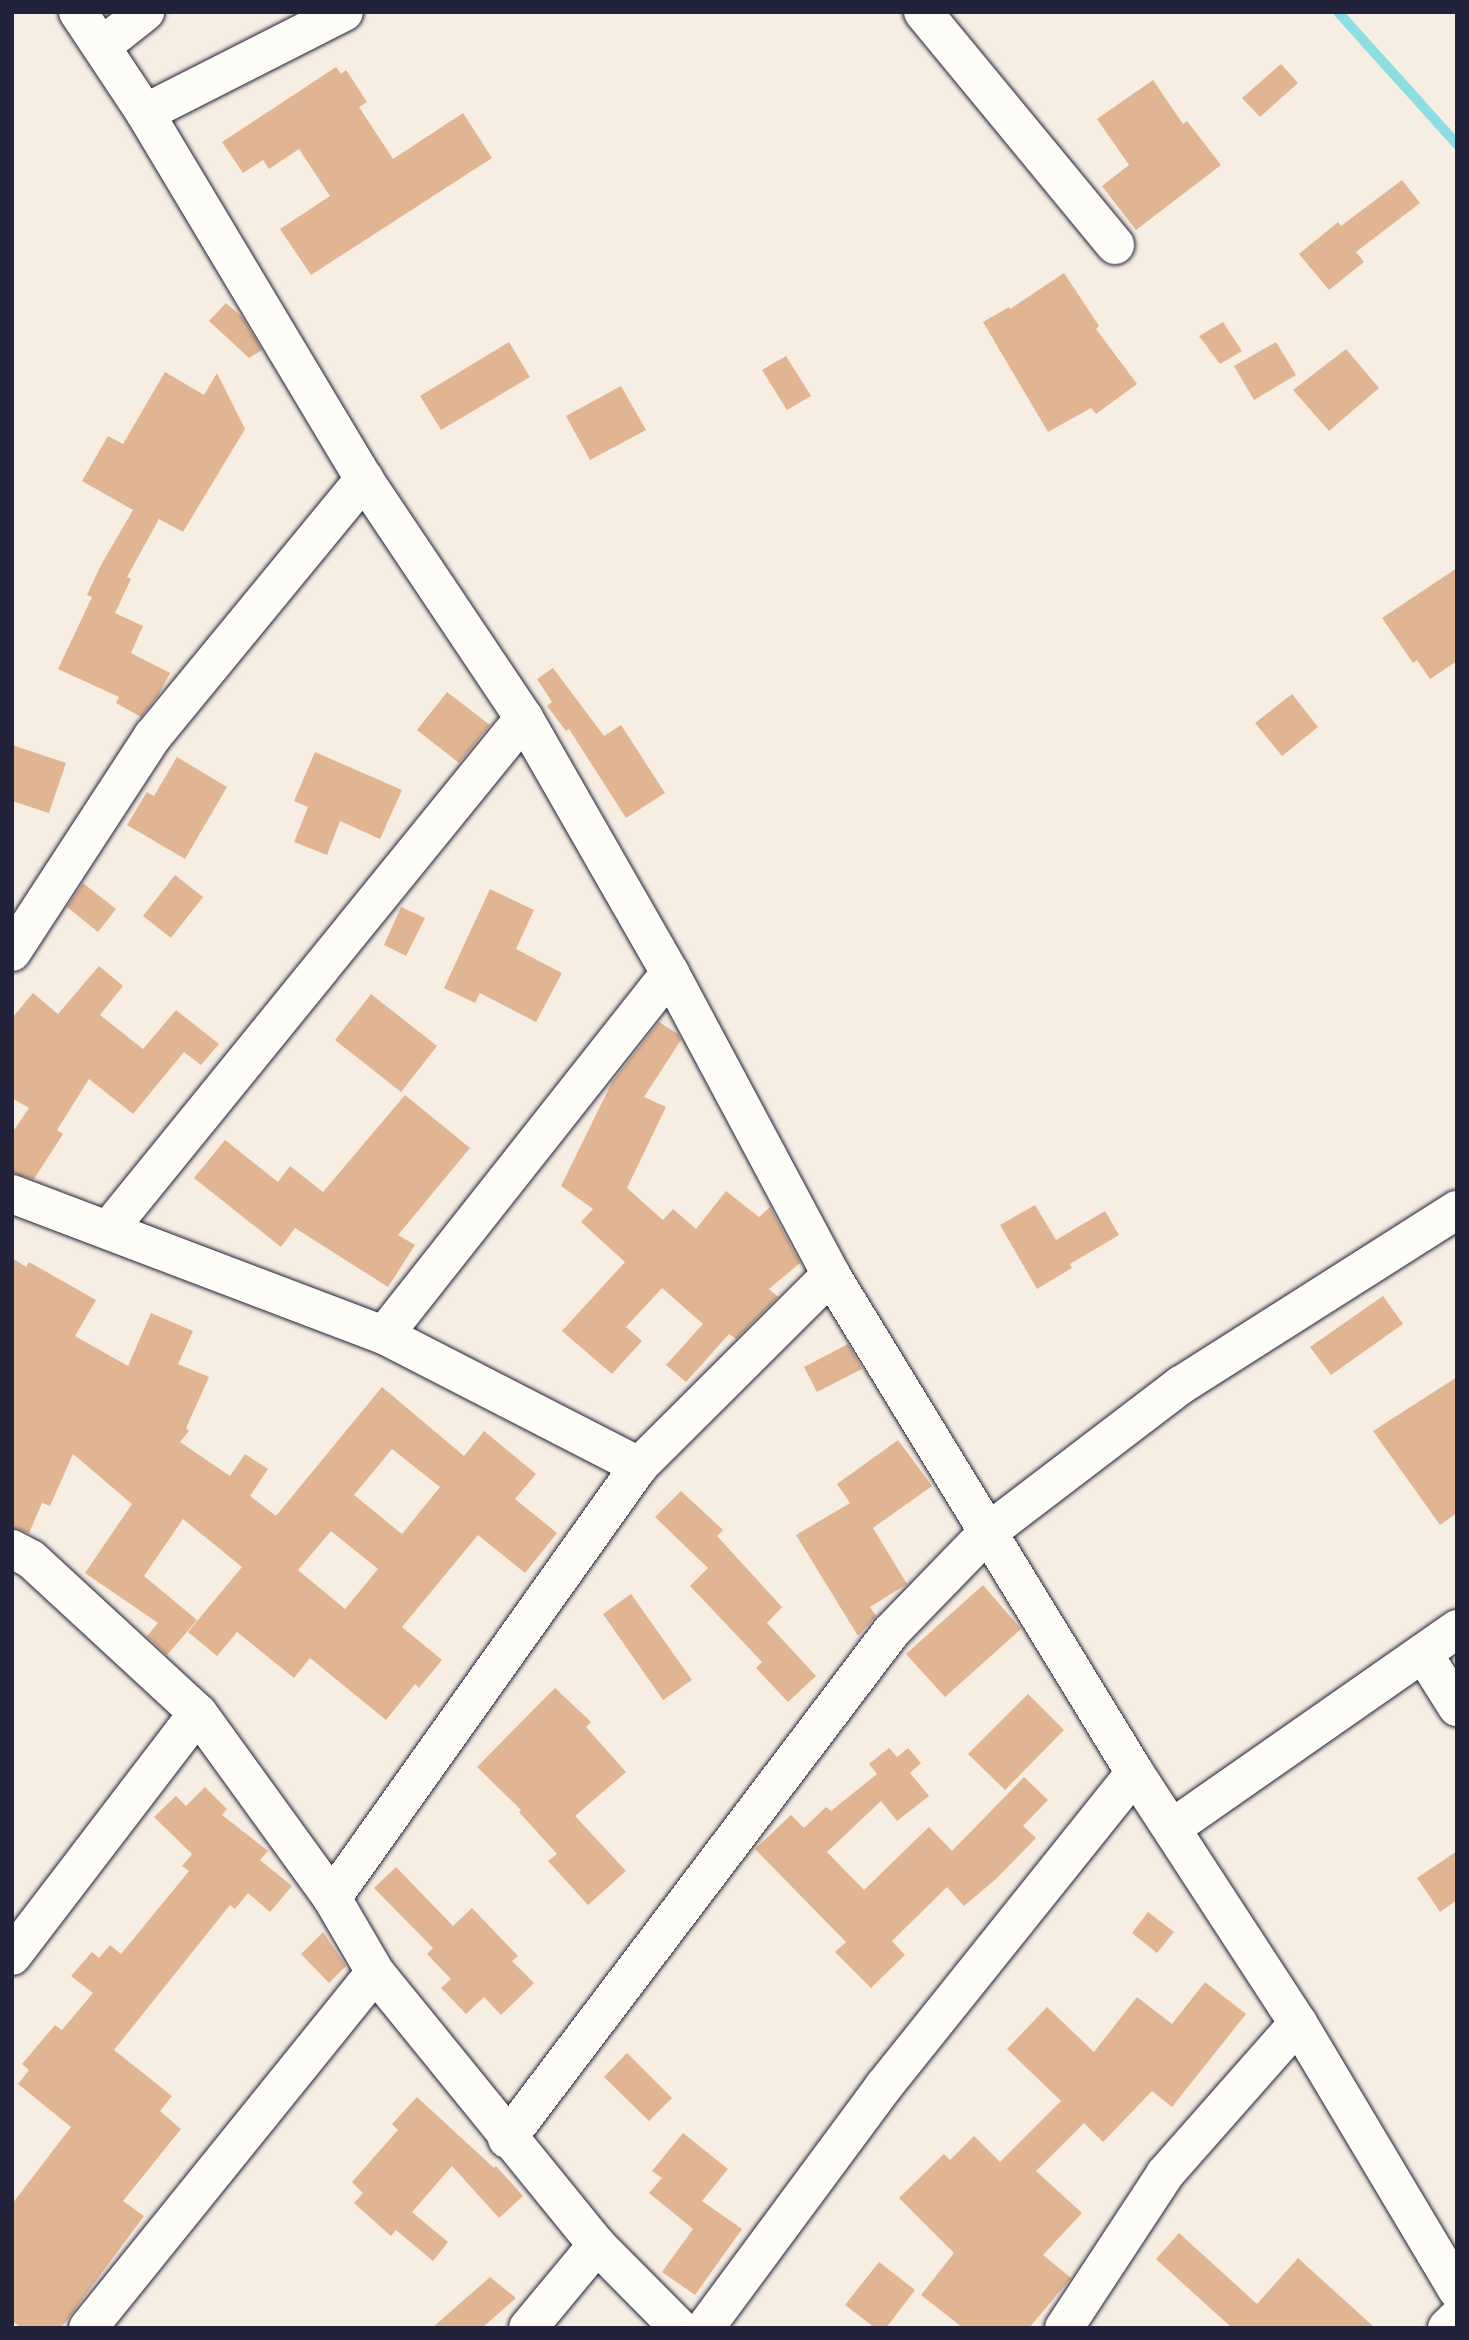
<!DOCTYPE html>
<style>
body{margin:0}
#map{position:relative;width:1469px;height:2340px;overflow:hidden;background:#f7eee3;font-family:"Balsamiq Sans",sans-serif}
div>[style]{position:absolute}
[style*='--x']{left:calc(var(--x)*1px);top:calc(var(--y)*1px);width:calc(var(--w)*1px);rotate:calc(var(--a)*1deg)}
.stream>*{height:10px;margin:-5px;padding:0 5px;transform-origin:5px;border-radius:5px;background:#8cdee4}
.building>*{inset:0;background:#e1b592}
.roads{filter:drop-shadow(0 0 2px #22223b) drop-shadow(0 0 2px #22223b)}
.minor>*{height:38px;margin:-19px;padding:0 19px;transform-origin:19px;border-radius:19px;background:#fdfcf7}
span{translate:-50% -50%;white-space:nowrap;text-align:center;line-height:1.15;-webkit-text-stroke:5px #fdfcf7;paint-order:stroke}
.frame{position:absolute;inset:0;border:14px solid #22223b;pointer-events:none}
</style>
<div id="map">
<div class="stream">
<div style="--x:1338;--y:12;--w:178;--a:48"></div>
</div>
<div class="building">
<div style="clip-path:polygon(1281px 64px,1298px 83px,1260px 117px,1242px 98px)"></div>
<div style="clip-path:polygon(336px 67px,341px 74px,346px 70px,367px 102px,359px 107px,393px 159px,463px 113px,492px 158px,311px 275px,280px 229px,330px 196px,299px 149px,269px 169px,263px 160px,243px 173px,222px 142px)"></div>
<div style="clip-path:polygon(1153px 80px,1183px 124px,1187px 121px,1221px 165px,1136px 230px,1102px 186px,1129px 165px,1097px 119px)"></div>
<div style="clip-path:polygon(1402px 180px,1420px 203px,1356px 252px,1364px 262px,1329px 290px,1299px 254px,1338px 222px,1341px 226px)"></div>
<div style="clip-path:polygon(1064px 273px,1099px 326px,1096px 329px,1137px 384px,1096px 414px,1091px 408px,1048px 432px,983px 322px,1009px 307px,1010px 309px)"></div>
<div style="clip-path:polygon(226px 303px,242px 317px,262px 350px,249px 358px,209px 321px)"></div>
<div style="clip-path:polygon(1223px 322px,1242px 351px,1220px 364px,1199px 336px)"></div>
<div style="clip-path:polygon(509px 342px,530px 377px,441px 430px,420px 396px)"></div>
<div style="clip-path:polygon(1276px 342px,1296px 375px,1254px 400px,1234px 366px)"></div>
<div style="clip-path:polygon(1346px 349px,1379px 388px,1329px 431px,1293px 390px)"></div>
<div style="clip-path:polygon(786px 356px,811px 396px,787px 410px,762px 370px)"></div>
<div style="clip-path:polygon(165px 372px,204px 395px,217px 373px,245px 429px,183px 532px,159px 519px,127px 577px,131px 579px,115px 613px,143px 626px,131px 653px,170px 673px,159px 694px,141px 717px,116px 703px,119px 697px,58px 669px,92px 597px,87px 595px,101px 565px,133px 510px,82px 481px,108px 436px,123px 444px)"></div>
<div style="clip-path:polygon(621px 386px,646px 430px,590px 460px,566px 416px)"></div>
<div style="clip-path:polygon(1457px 568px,1457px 661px,1430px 679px,1417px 660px,1413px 663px,1382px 618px)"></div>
<div style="clip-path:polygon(553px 668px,604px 736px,621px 725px,665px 793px,626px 818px,569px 729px,566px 731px,547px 706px,552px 702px,537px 679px)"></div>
<div style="clip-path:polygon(447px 692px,490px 725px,459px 763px,417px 730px)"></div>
<div style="clip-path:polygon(1292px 694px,1318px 727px,1282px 756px,1255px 723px)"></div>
<div style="clip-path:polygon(12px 745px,66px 763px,49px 813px,12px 801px)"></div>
<div style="clip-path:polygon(315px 752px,402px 790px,380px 839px,340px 821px,327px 855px,294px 842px,308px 807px,294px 801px)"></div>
<div style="clip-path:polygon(177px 757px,227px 787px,185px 859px,127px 825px,147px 792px,154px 796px)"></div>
<div style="clip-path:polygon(175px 875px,203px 897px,171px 938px,143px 916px)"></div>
<div style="clip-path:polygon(83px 883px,116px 909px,98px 932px,67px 907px)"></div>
<div style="clip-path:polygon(490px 889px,534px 910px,516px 949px,562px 973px,536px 1022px,480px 993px,475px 1003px,444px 988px)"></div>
<div style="clip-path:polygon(401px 907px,425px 918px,406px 956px,384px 945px)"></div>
<div style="clip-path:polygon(99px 966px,123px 986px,100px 1015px,143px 1049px,176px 1010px,219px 1044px,201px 1065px,184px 1052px,133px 1114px,89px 1079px,57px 1130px,63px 1134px,34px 1179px,12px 1173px,12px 1133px,29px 1108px,12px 1098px,12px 1018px,33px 993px,58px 1014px)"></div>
<div style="clip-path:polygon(371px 994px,437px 1046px,401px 1092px,335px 1040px)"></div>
<div style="clip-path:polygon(659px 1022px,678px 1034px,681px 1040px,644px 1097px,666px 1107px,627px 1188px,663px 1220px,673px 1209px,696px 1229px,726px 1191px,759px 1217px,770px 1207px,800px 1263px,769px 1289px,778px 1297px,736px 1339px,729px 1334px,686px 1382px,666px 1365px,703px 1324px,662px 1288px,626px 1327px,642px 1341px,612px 1374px,562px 1331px,625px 1262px,581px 1222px,593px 1209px,561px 1186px,612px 1082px)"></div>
<div style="clip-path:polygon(405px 1095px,470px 1148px,398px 1235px,415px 1245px,388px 1287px,295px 1228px,281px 1247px,194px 1178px,225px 1140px,278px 1182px,290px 1166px,323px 1192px)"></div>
<div style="clip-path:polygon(1035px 1205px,1056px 1240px,1105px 1211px,1119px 1235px,1070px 1264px,1072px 1268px,1037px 1289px,1000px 1225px)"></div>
<div style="clip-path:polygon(evenodd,12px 1258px,26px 1267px,29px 1262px,96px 1300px,75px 1336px,128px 1366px,151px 1313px,193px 1331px,178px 1364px,209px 1377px,186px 1428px,189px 1431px,180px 1442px,230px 1476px,245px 1454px,268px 1469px,250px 1496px,276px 1516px,382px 1387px,464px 1456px,484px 1431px,536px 1474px,515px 1499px,557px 1533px,525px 1573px,478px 1535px,402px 1627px,442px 1660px,419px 1688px,415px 1684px,386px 1720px,310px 1658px,294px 1678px,237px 1632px,217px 1656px,188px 1632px,242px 1567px,183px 1519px,144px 1576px,197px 1620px,167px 1655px,147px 1636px,158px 1623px,85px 1573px,132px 1504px,73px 1454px,50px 1506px,42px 1503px,29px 1533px,12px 1527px,12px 1258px,392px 1449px,440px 1487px,402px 1534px,354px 1495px,392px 1449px,12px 1258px,331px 1531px,378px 1569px,345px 1609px,298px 1570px,331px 1531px)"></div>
<div style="clip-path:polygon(1383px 1296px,1403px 1324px,1331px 1375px,1310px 1347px)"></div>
<div style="clip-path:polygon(848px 1344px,862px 1369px,817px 1392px,804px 1367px)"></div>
<div style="clip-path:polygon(1457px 1377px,1457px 1513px,1440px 1525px,1373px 1431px)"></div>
<div style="clip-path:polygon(898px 1440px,932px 1486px,873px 1528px,907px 1584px,870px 1607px,876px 1616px,858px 1636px,796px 1535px,850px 1503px,837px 1484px)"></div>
<div style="clip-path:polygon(681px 1491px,723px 1530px,717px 1536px,782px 1607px,767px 1623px,816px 1676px,788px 1702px,756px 1668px,762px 1662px,690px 1586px,708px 1568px,655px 1517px)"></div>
<div style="clip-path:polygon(983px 1585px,1021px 1629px,945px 1697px,906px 1654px)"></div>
<div style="clip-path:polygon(631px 1594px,692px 1680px,663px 1700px,603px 1614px)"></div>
<div style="clip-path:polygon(555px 1688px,591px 1722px,586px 1727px,626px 1772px,575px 1816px,626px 1871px,588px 1905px,548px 1861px,557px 1854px,519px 1812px,521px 1810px,477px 1767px)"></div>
<div style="clip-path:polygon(1028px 1694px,1064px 1730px,1005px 1790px,968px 1754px)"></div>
<div style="clip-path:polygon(889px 1748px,897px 1757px,908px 1748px,921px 1763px,910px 1773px,929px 1796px,897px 1821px,881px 1801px,827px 1852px,864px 1890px,929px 1827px,952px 1851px,1024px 1777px,1048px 1800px,1023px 1826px,1036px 1838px,996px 1879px,964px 1906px,947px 1887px,892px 1941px,905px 1955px,871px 1988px,835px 1952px,846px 1942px,755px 1849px,791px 1815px,804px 1828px,826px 1807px,831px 1811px,877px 1774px,869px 1764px)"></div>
<div style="clip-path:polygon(205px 1787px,227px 1809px,222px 1815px,268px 1851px,260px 1860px,292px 1886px,270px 1912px,248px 1893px,235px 1909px,230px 1905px,114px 2050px,172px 2096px,160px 2111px,181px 2129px,123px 2201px,144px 2216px,61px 2328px,22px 2328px,12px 2321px,12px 2204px,71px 2127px,18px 2084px,29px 2070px,22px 2064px,55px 2025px,62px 2030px,93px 1993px,71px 1976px,92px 1952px,99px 1958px,110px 1945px,121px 1954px,189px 1871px,182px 1866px,192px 1854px,154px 1817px,176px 1796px,186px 1806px)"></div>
<div style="clip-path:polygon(1457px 1851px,1457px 1900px,1440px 1912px,1417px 1878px)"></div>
<div style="clip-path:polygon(396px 1867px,453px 1926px,472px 1908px,518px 1956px,512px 1961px,534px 1983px,501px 2015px,484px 1997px,466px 2014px,441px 1988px,451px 1979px,427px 1954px,433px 1948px,374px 1888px)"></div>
<div style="clip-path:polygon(1148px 1912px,1174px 1932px,1157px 1953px,1132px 1933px)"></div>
<div style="clip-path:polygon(323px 1932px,346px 1966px,329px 1983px,301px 1954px)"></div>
<div style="clip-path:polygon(1205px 1982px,1246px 2014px,1172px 2107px,1152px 2091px,1103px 2142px,1084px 2123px,1036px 2171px,1082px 2213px,1043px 2255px,1071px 2278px,1029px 2328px,963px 2328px,921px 2295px,954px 2253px,899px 2198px,944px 2154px,950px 2160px,974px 2136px,1000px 2162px,1061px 2101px,1007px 2049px,1047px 2007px,1094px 2052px,1137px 1997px,1172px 2024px)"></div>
<div style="clip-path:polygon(627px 2053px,672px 2098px,649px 2121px,604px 2077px)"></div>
<div style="clip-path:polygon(417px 2097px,494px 2168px,496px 2166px,523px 2196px,499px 2218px,452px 2166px,412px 2212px,448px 2242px,433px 2261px,396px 2230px,391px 2236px,354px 2203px,363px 2193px,352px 2182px,398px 2130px,392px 2124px)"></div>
<div style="clip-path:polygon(683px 2133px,728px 2169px,702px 2201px,742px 2229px,695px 2295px,662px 2272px,693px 2229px,649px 2193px,662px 2178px,652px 2171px)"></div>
<div style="clip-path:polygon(1179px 2233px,1257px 2304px,1298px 2258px,1375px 2328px,1232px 2328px,1156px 2259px)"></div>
<div style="clip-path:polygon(879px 2262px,915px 2290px,886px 2328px,875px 2328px,845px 2305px)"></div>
<div style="clip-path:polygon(490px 2277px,516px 2298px,482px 2328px,432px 2328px)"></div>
</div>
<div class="roads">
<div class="minor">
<div style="--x:78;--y:12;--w:121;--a:56.4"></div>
<div style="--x:145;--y:113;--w:427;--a:59.1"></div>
<div style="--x:364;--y:479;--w:288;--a:56.2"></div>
<div style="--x:524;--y:718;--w:294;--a:60.2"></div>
<div style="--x:670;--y:973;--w:342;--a:61.9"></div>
<div style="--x:831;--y:1275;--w:583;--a:58.6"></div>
<div style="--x:1135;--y:1773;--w:298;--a:56.9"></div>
<div style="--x:1298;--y:2023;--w:311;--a:59.2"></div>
<div style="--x:923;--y:12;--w:302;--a:50.5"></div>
<div style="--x:102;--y:46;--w:55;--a:-38.3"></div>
<div style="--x:145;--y:113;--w:223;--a:-26.9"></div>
<div style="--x:12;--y:952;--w:258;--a:-56.9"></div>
<div style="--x:153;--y:736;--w:333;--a:-50.6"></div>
<div style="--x:12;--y:1194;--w:398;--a:20.8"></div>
<div style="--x:384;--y:1335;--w:287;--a:27.2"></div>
<div style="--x:109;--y:1229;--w:658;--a:-50.92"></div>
<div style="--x:384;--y:1335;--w:461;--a:-51.7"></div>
<div style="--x:12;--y:1549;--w:21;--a:28"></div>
<div style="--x:31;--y:1559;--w:227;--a:42.7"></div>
<div style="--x:198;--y:1713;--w:228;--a:54.1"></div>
<div style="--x:332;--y:1898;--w:86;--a:59.8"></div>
<div style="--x:375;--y:1972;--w:352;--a:50.9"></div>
<div style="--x:597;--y:2245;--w:117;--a:45.3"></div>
<div style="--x:1423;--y:1653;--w:64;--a:57.8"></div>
<div style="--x:1172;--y:1828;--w:348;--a:-34.9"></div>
<div style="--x:332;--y:1898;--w:530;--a:-54.6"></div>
<div style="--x:639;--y:1466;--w:271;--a:-44.9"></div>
<div style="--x:12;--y:1956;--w:306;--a:-52.6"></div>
<div style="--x:507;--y:2139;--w:636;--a:-52.86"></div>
<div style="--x:891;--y:1632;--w:139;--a:-45.9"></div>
<div style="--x:988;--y:1532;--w:243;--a:-37.3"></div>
<div style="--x:1181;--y:1385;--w:327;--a:-32.4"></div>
<div style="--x:88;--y:2328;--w:457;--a:-51.1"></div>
<div style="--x:528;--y:2328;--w:108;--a:-50.3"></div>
<div style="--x:705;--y:2328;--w:301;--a:-53.5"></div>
<div style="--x:884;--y:2086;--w:401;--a:-51.3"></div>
<div style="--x:1064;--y:2328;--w:184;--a:-56.7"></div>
<div style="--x:1165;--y:2174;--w:201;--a:-48.6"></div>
<div style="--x:1447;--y:2328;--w:14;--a:-45"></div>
</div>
</div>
<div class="frame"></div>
</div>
